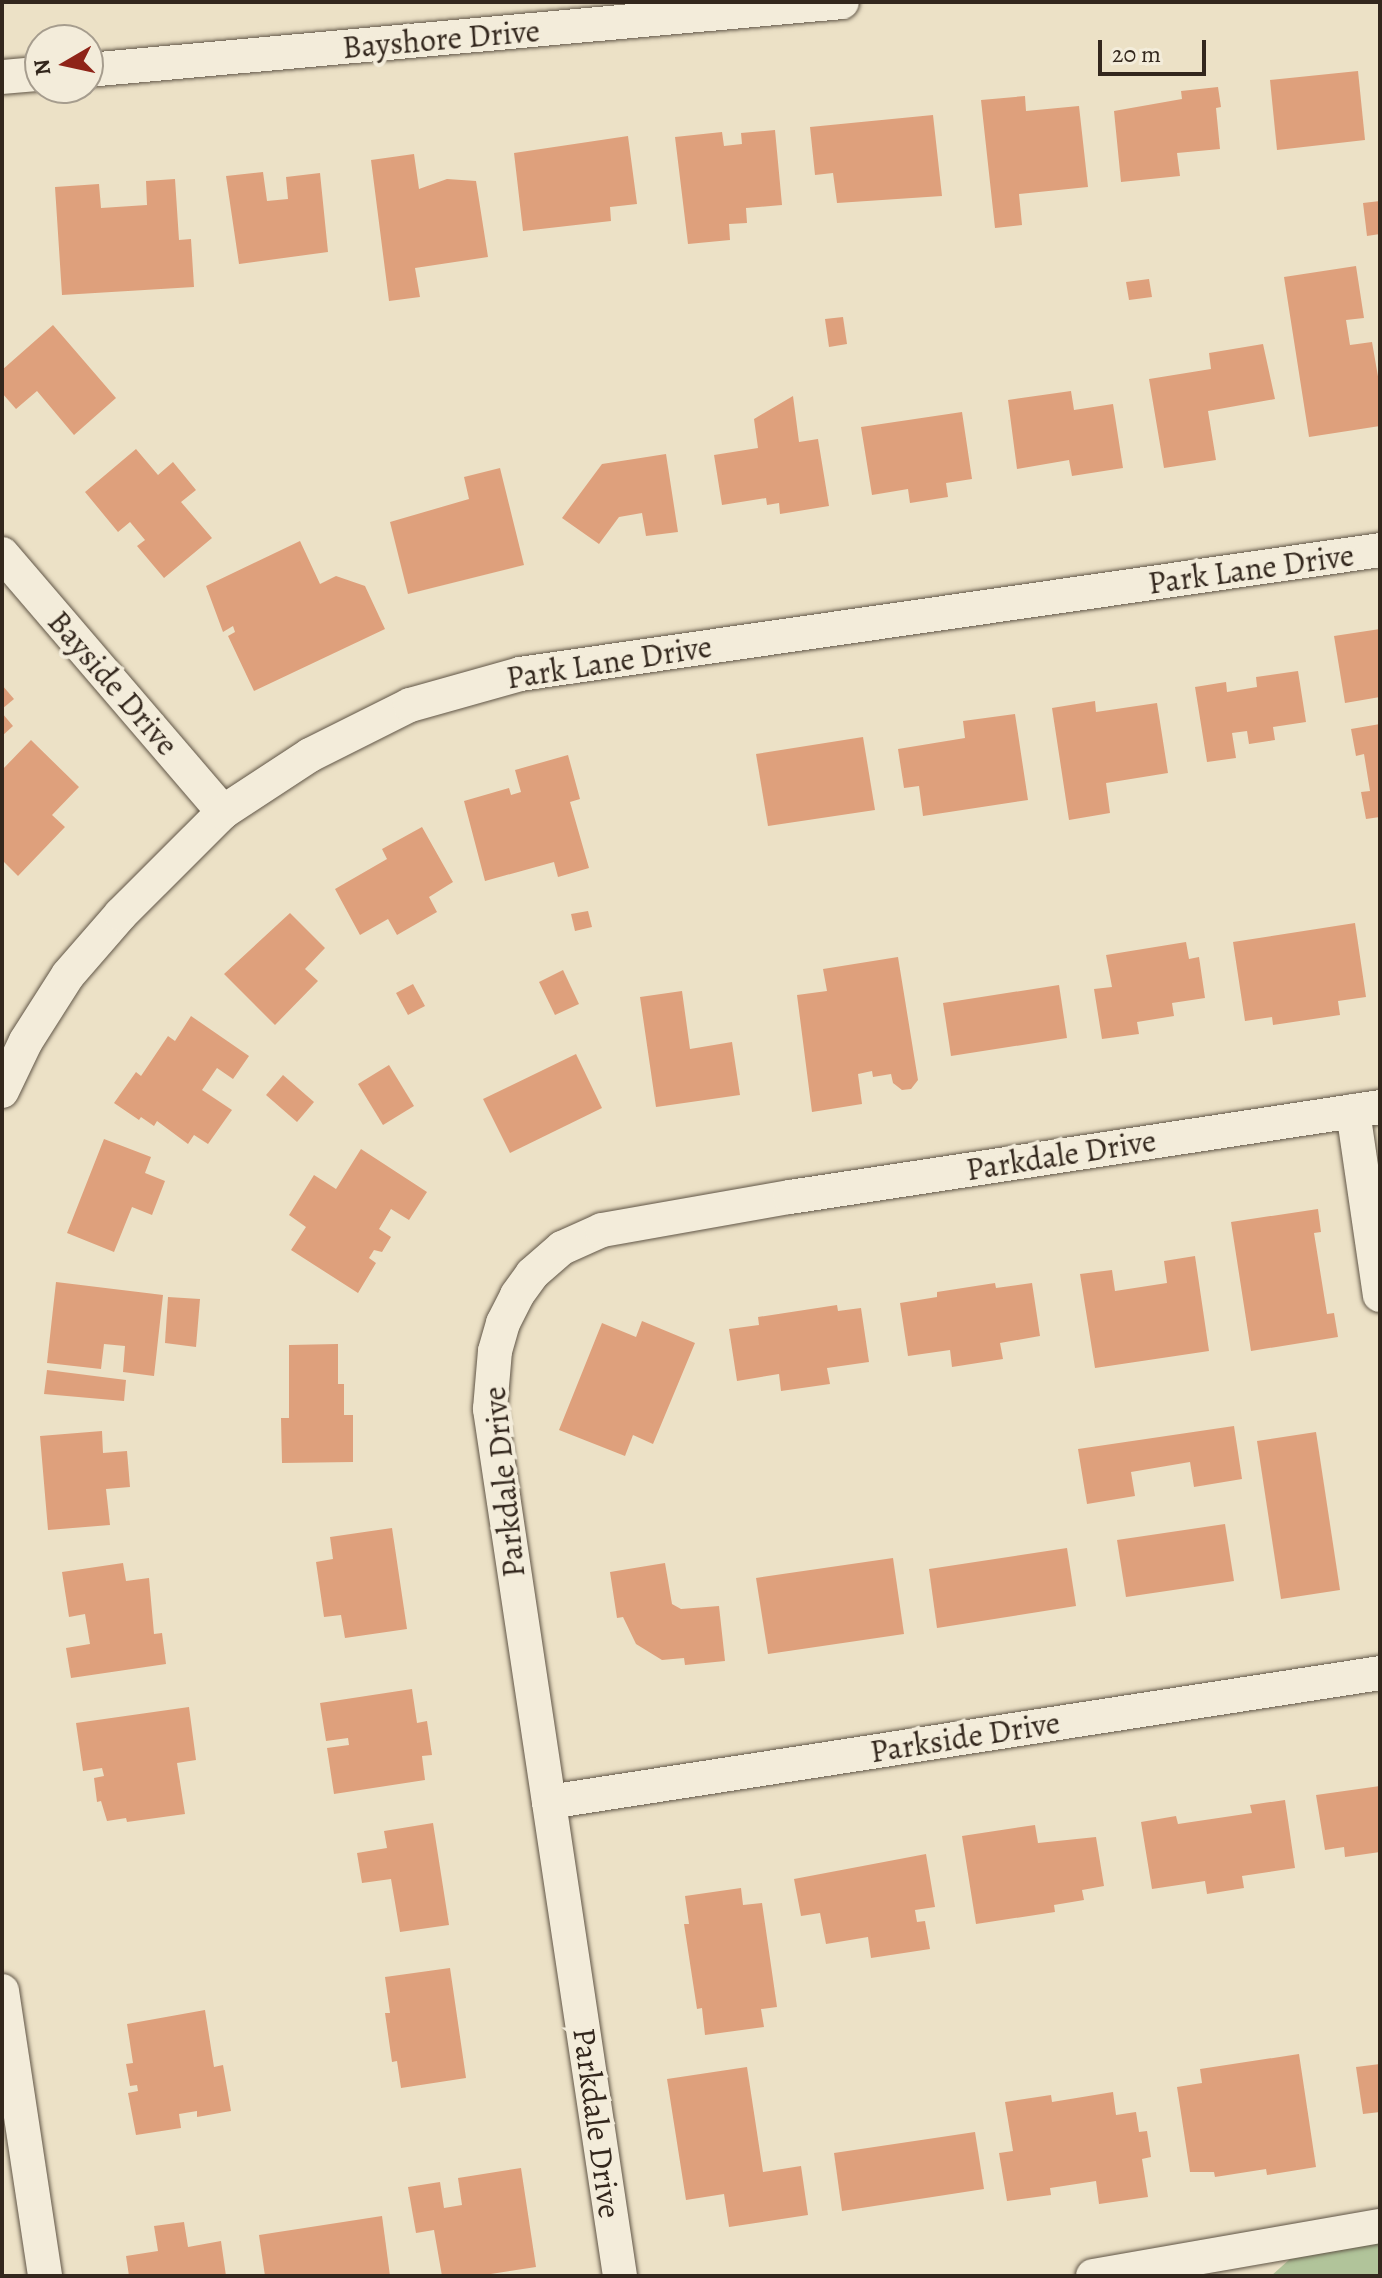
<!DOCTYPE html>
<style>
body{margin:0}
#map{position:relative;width:1382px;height:2278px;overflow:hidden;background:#ece1c6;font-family:Alegreya,serif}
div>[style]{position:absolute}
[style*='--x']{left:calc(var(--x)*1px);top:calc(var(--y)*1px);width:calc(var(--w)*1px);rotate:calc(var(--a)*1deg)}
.green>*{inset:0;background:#b1c49a}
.building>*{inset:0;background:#dea07c}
.roads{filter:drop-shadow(0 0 2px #615647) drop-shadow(0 0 2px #615647)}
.minor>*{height:34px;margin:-17px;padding:0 17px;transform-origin:17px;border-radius:17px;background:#f3ecda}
span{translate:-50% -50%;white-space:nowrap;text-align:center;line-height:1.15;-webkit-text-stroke:8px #f3ecda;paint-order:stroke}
.street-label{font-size:32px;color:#33271d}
.frame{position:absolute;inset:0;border:4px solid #33271d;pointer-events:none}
.north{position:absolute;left:24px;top:24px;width:80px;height:80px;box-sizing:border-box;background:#f3ecda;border:2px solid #a69d8e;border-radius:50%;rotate:261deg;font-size:22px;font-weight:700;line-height:32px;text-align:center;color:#33271d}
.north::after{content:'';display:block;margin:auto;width:28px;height:36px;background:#8f2418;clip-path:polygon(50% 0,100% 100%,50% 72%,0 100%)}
.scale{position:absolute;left:1098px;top:40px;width:108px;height:36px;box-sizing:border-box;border:4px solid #33271d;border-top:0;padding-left:10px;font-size:24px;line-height:28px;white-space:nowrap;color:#33271d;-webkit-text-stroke:6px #f3ecda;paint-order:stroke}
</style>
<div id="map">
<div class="green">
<div style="clip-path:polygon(1380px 2242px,1380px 2276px,1271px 2276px,1290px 2259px)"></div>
</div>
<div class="building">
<div style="clip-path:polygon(1358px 71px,1365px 140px,1277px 150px,1270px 80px)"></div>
<div style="clip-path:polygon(1218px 87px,1221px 107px,1216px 108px,1220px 149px,1177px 153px,1180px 176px,1121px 182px,1114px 111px,1182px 99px,1181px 91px)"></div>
<div style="clip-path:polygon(1025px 96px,1026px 111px,1079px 106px,1088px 187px,1019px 194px,1022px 225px,995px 228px,981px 100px)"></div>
<div style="clip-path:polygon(933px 115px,942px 196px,837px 203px,833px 173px,815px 175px,810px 127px)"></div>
<div style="clip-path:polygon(775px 130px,782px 205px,746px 208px,747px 223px,729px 224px,730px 240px,688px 244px,675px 137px,722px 132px,724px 146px,742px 144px,741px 133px)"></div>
<div style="clip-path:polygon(628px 136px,637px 204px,610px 207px,611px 221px,523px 231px,514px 153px)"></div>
<div style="clip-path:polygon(414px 154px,419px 189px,447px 179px,476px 181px,488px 257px,415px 268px,420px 297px,389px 301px,371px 160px)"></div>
<div style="clip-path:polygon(263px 172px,267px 201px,288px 199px,286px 177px,320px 173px,328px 252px,239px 264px,226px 176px)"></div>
<div style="clip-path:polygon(175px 179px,179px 240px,191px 239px,194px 287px,62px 295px,55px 187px,99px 184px,101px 208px,147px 205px,146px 181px)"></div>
<div style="clip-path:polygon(1380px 201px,1380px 234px,1367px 236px,1363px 203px)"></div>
<div style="clip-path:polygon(1356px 266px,1364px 318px,1346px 320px,1350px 345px,1372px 342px,1380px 388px,1380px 426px,1309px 437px,1284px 277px)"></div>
<div style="clip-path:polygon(1149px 279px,1152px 297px,1129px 300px,1126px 282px)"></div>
<div style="clip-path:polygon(843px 317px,847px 344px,829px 347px,825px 319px)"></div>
<div style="clip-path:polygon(53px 325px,116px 398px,74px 435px,37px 391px,16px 409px,2px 393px,2px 370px)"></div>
<div style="clip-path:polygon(1263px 344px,1275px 399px,1208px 411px,1216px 460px,1164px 468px,1149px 379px,1211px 369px,1209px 353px)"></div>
<div style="clip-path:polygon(1071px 391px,1074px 410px,1113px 404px,1123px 468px,1072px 476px,1069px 460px,1017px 469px,1008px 400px)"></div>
<div style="clip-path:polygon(793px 396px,799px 442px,818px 439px,829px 506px,780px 514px,779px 503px,767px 505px,766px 498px,722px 505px,714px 455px,758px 448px,754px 419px)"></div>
<div style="clip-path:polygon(962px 412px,972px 479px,946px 483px,948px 497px,910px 503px,908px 489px,872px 495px,861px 427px)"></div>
<div style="clip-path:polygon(136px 449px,158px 475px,173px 462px,196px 490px,181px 502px,212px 538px,164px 578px,137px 546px,145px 540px,130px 522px,118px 532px,85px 492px)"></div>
<div style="clip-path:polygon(666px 454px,678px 532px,646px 536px,642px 513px,619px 517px,599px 544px,562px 518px,602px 464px)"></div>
<div style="clip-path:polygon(500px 468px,524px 565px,408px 594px,390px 522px,469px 499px,464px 477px)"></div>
<div style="clip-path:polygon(300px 541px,320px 584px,336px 576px,365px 586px,385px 629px,254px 691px,228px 636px,235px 632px,233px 626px,223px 632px,206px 586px)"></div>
<div style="clip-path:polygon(1380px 629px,1380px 697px,1345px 703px,1334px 636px)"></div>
<div style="clip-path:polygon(1298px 671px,1306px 722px,1273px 727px,1275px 740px,1249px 744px,1247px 731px,1232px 733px,1236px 758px,1207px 762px,1195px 687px,1226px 682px,1227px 692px,1257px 687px,1256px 677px)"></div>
<div style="clip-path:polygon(2px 685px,14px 699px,2px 709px)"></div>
<div style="clip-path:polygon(1095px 701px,1096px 712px,1157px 703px,1168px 773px,1106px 783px,1110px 813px,1069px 820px,1052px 708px)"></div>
<div style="clip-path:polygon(2px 713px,13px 726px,2px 736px)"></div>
<div style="clip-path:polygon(1015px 714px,1028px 800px,923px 816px,919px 786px,904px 788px,898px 749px,965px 738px,963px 721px)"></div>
<div style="clip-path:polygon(1380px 724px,1380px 817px,1366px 819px,1361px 792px,1370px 791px,1364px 754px,1356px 756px,1351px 729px)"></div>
<div style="clip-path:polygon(863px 737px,875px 810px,768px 826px,756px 754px)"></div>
<div style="clip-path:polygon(31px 740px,79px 787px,52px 815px,65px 827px,18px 876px,2px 860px,2px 770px)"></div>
<div style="clip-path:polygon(568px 755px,580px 799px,570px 802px,589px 868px,558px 877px,554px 862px,485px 881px,464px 801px,509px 788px,511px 795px,521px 792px,515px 770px)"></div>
<div style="clip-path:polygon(422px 827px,453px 882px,429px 897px,437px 912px,397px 935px,388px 919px,360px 935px,335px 889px,387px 859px,382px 849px)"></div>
<div style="clip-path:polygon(588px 911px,592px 927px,575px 931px,571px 914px)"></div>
<div style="clip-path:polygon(290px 913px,325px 948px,305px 969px,318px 981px,275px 1025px,224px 974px)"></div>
<div style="clip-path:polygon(1355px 923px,1366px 997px,1338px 1001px,1340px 1015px,1273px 1025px,1272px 1017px,1245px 1021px,1233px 942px)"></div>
<div style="clip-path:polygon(1186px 942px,1189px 959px,1199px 957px,1205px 998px,1172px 1003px,1174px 1016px,1137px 1022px,1139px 1034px,1102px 1039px,1094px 989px,1112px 987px,1106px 955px)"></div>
<div style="clip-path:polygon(898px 957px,918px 1080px,911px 1089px,902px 1090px,893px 1083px,891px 1074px,873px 1077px,872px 1071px,858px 1074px,862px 1104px,812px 1112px,797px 995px,827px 991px,823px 969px)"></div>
<div style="clip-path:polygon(563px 970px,579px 1004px,555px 1015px,539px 982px)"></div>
<div style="clip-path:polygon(413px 984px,425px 1006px,408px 1015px,396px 993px)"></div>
<div style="clip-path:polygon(1059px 985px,1067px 1038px,951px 1056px,943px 1003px)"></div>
<div style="clip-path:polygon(682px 991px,690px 1049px,732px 1042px,740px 1095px,656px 1107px,640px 997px)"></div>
<div style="clip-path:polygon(191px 1016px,249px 1056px,233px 1079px,217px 1068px,202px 1090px,232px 1110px,208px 1144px,194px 1135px,188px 1144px,157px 1121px,154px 1126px,141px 1117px,139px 1120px,114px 1103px,136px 1072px,141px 1076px,168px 1036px,175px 1041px)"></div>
<div style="clip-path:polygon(576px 1054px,602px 1108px,510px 1153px,483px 1099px)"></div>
<div style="clip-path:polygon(389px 1065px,414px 1106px,383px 1125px,358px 1084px)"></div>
<div style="clip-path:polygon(283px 1075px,314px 1102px,297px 1122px,266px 1095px)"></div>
<div style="clip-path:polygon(104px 1139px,151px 1157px,145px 1173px,165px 1181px,152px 1215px,132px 1207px,114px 1252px,67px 1233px)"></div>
<div style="clip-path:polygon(361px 1149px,427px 1192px,409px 1220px,391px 1209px,379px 1229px,391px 1237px,382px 1252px,374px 1250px,369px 1258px,376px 1263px,358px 1293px,291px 1250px,306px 1227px,289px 1215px,314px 1175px,336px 1189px)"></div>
<div style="clip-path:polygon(1318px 1209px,1321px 1232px,1314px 1233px,1327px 1314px,1334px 1313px,1338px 1337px,1251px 1351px,1231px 1222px)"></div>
<div style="clip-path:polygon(1195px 1256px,1209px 1351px,1095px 1368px,1080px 1274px,1112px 1270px,1115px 1291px,1167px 1283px,1164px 1261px)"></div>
<div style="clip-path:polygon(56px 1282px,163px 1295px,154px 1376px,123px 1372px,125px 1346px,104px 1344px,101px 1369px,47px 1363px)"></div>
<div style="clip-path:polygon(995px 1283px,996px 1288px,1032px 1283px,1040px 1336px,1000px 1343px,1003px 1359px,952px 1367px,950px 1350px,908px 1356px,900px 1303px,937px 1297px,937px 1292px)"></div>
<div style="clip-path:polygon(168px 1297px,200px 1299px,196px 1347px,165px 1343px)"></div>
<div style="clip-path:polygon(837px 1305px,838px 1311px,861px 1308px,869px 1362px,827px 1368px,830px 1384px,781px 1391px,779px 1374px,737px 1381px,729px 1329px,759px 1325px,758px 1317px)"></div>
<div style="clip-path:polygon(642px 1321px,695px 1343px,653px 1444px,633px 1435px,625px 1456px,559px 1430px,602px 1323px,636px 1337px)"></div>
<div style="clip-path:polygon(338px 1344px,338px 1384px,344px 1384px,344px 1415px,353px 1415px,353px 1462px,282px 1463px,281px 1418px,289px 1418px,289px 1345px)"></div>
<div style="clip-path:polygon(47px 1370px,126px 1380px,124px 1401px,44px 1394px)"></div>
<div style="clip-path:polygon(1234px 1426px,1242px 1479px,1194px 1487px,1190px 1462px,1131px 1472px,1135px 1496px,1087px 1504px,1078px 1449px)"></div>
<div style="clip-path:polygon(102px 1431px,103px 1453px,127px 1451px,130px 1487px,106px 1489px,110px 1525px,48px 1530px,40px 1436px)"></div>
<div style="clip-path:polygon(1316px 1432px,1340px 1590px,1281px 1599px,1257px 1441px)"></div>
<div style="clip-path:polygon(1225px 1524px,1234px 1581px,1126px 1597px,1117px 1540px)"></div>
<div style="clip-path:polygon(392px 1528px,407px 1629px,345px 1638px,341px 1615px,324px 1617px,316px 1562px,333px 1559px,330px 1537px)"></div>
<div style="clip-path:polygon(1067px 1548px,1076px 1606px,937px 1628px,929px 1569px)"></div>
<div style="clip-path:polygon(893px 1558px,904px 1634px,768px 1654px,756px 1578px)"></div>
<div style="clip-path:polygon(123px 1563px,126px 1581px,149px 1578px,154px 1634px,162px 1633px,166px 1664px,71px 1678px,66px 1648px,90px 1644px,85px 1614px,69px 1617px,62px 1572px)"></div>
<div style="clip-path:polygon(665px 1563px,672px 1604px,681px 1609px,719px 1606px,725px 1661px,685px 1665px,684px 1658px,662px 1660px,636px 1644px,623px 1617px,617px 1618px,610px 1572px)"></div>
<div style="clip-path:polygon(412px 1689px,417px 1723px,427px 1721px,432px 1755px,422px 1756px,425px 1780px,334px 1794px,327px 1748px,349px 1745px,348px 1738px,326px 1741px,320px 1703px)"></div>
<div style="clip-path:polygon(189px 1707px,196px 1760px,177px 1763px,185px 1814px,127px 1822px,126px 1818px,107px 1821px,101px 1801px,97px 1802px,94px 1778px,104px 1776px,102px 1768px,83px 1771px,76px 1723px)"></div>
<div style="clip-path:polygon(1380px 1786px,1380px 1852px,1345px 1857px,1344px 1847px,1325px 1850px,1316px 1795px)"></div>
<div style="clip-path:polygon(1285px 1800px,1295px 1868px,1242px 1876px,1244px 1888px,1207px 1894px,1205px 1881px,1152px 1889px,1141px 1822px,1176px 1816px,1178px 1824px,1252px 1813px,1250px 1805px)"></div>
<div style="clip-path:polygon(433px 1823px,449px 1925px,400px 1932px,391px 1879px,362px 1883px,357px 1853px,387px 1848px,384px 1831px)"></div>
<div style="clip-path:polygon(1035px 1825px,1038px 1843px,1096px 1837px,1104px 1886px,1082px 1890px,1084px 1900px,1054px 1905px,1055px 1912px,976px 1924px,962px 1836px)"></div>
<div style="clip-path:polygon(926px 1854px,935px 1907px,915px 1910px,917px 1922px,925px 1921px,930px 1949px,871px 1958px,868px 1937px,826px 1944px,820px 1913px,801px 1916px,794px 1879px)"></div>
<div style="clip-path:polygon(741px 1888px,743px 1905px,762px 1903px,777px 2007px,761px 2009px,764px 2027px,705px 2035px,702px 2008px,697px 2009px,684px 1924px,689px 1924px,685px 1896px)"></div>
<div style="clip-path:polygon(450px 1968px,466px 2078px,401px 2088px,397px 2061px,392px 2062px,385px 2013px,390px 2013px,385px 1977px)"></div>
<div style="clip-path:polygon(205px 2010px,214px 2067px,223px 2065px,231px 2111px,197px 2117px,197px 2111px,179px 2114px,181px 2128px,136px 2135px,128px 2093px,138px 2091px,137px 2085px,130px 2086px,126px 2064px,133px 2063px,127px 2024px)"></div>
<div style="clip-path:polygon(1299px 2054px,1316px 2167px,1267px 2175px,1266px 2169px,1215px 2177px,1214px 2172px,1190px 2172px,1177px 2087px,1202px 2083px,1200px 2069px)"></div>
<div style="clip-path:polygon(1380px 2064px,1380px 2112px,1363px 2114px,1356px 2067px)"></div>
<div style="clip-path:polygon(747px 2067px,763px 2172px,801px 2166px,808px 2215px,729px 2227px,724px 2194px,686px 2200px,667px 2079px)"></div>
<div style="clip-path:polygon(1113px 2092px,1116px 2115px,1136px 2112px,1139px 2132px,1147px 2131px,1151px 2157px,1142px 2159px,1148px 2197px,1099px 2204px,1096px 2181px,1050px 2188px,1051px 2195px,1007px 2201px,999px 2153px,1013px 2151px,1005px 2102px,1051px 2095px,1052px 2102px)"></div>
<div style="clip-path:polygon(975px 2132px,984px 2189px,842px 2211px,834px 2153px)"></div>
<div style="clip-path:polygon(521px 2168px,536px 2267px,478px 2276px,442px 2276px,434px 2230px,416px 2233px,408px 2187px,440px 2182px,444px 2208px,462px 2205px,458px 2178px)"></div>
<div style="clip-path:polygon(382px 2216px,390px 2276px,265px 2276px,259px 2235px)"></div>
<div style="clip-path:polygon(184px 2222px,188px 2247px,221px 2241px,226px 2276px,129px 2276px,126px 2256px,158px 2251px,154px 2226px)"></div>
</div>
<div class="roads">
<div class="minor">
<div style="--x:88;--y:70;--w:757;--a:-5.15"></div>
<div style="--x:2;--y:77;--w:38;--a:-5"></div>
<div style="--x:2;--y:554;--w:340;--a:49.4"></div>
<div style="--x:2;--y:1091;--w:55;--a:-64.4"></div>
<div style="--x:26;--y:1041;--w:78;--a:-57.5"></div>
<div style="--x:68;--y:975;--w:81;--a:-49"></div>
<div style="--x:121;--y:914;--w:144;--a:-45"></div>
<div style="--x:223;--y:812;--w:104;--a:-33.2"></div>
<div style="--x:310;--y:755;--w:112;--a:-26.6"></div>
<div style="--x:410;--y:705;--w:114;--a:-15.7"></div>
<div style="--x:520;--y:674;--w:869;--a:-8.2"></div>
<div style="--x:1353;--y:1111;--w:186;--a:81.7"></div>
<div style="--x:549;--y:1802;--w:841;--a:-8.82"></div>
<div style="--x:2;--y:1991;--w:288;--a:81.4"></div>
<div style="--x:620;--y:2276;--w:877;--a:-98.53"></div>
<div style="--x:490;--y:1409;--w:58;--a:-85.1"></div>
<div style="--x:495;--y:1351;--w:29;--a:-74"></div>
<div style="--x:503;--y:1323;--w:31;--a:-63"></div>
<div style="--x:517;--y:1295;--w:26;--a:-54"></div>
<div style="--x:532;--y:1274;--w:40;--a:-41"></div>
<div style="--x:562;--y:1248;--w:44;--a:-24.2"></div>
<div style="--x:602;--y:1230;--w:191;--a:-10"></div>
<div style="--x:790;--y:1197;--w:597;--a:-8.67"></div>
<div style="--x:1093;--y:2276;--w:291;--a:-9.9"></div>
</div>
</div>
<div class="street-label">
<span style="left:441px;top:39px;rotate:-5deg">Bayshore Drive</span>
<span style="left:1251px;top:569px;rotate:-8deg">Park Lane Drive</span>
<span style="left:609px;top:662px;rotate:-9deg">Park Lane Drive</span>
<span style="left:113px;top:683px;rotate:49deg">Bayside Drive</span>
<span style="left:1061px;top:1155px;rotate:-9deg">Parkdale Drive</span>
<span style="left:504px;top:1482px;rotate:-96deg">Parkdale Drive</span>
<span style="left:965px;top:1737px;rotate:-9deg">Parkside Drive</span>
<span style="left:597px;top:2123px;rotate:82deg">Parkdale Drive</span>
</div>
<div class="frame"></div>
<div class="north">N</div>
<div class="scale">20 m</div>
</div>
